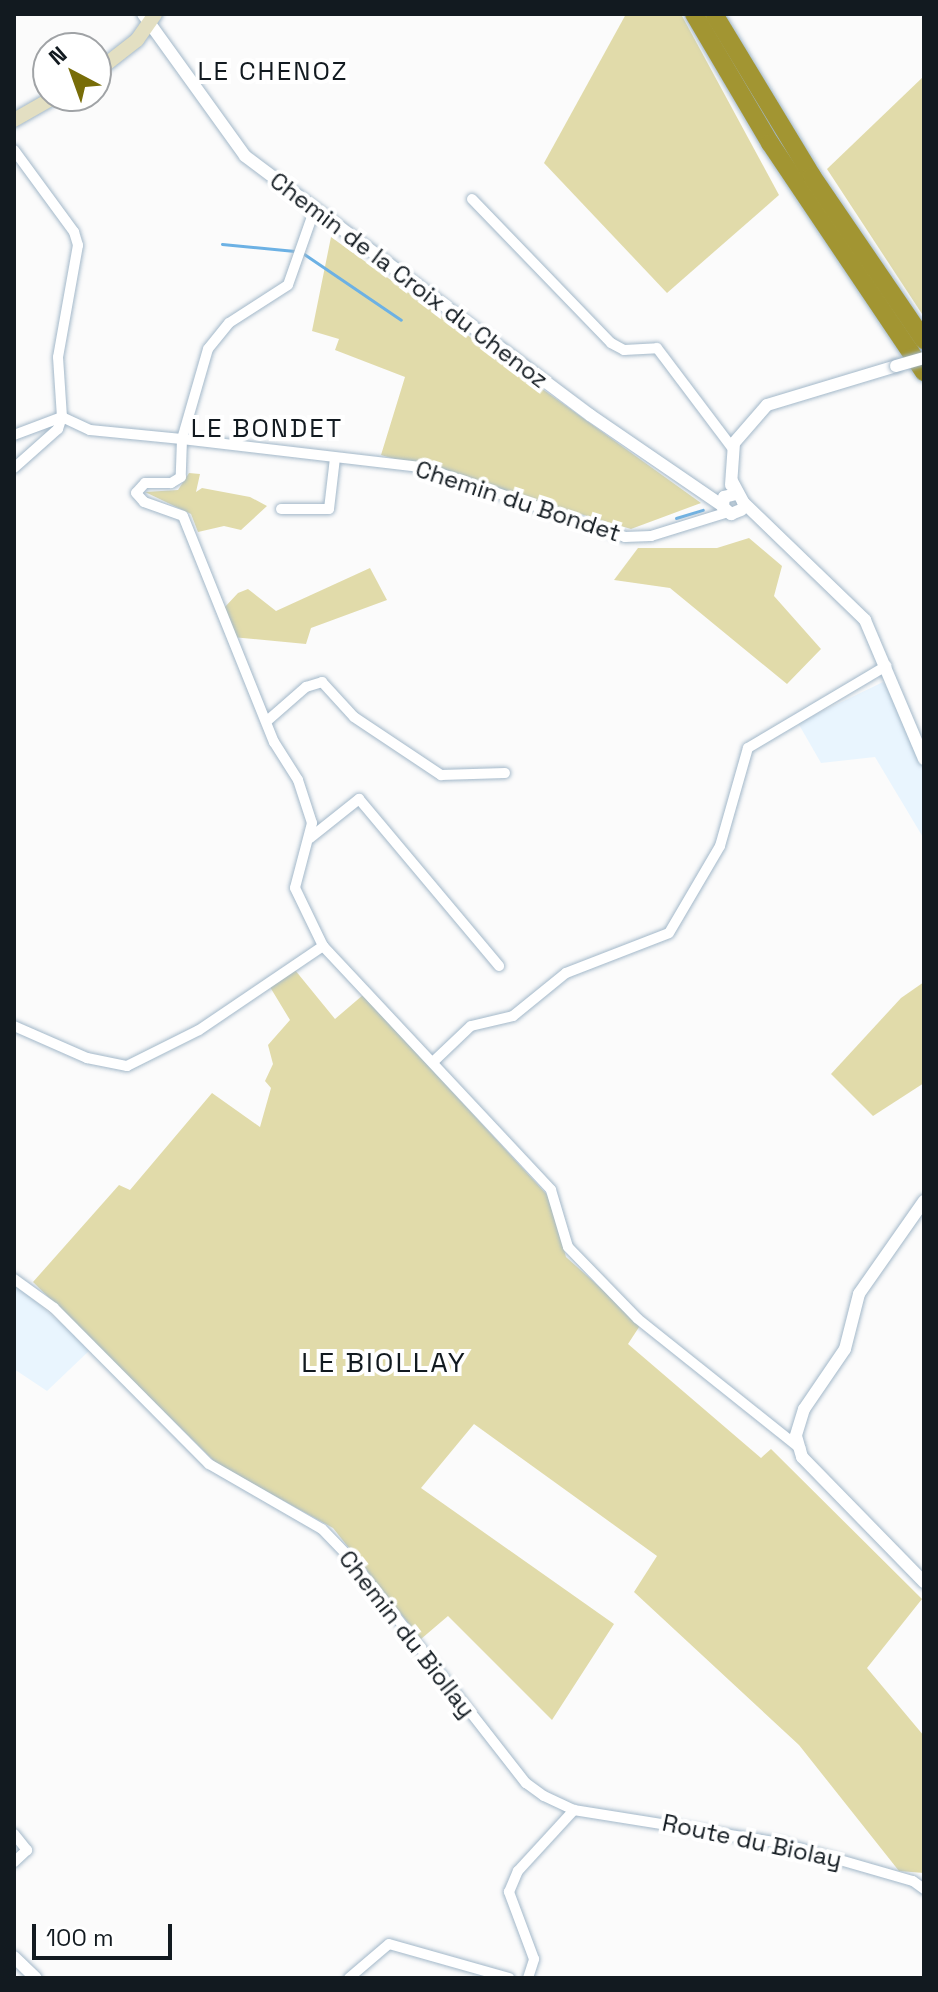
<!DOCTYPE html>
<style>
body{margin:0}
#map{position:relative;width:938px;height:1992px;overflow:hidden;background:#fbfbfb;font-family:"Space Grotesk",sans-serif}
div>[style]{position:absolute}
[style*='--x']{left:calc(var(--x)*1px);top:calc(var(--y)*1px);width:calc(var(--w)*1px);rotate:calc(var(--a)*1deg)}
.built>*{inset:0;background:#e9f5fe}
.green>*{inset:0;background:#e1dbaa}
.stream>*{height:3px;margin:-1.5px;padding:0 1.5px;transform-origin:1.5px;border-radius:1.5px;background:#6cb1e4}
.roads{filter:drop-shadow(0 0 2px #a3b8c9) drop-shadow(0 0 2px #a3b8c9)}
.minor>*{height:10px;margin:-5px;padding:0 5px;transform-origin:5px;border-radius:5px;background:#fff}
.tertiary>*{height:12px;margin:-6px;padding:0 6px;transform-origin:6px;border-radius:6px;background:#fff}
.secondary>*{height:14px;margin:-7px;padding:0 7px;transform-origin:7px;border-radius:7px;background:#e3dfc2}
.motorway>*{height:18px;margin:-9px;padding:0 9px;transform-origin:9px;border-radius:9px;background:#a29532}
.bridges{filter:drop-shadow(0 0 2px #a3b8c9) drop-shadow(0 0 2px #a3b8c9)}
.tertiary-bridge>*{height:12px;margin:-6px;padding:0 6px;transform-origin:6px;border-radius:6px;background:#fff}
span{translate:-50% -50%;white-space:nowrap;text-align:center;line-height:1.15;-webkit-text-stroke:8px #fff;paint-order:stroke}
.street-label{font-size:24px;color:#121a20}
.neighbourhood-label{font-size:26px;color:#121a20;letter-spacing:2px}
.quarter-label{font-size:28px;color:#121a20;letter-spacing:2px}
.frame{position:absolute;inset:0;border:16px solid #121a20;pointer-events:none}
.north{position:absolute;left:32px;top:32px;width:80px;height:80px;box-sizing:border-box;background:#fff;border:2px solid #a0a3a6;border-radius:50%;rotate:319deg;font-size:22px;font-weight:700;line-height:32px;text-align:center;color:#121a20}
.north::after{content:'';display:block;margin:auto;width:28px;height:36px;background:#786d08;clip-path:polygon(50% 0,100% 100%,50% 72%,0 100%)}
.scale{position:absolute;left:32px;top:1924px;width:140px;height:36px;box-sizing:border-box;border:4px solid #121a20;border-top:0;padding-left:10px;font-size:24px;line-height:28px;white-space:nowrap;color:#121a20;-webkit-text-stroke:6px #fff;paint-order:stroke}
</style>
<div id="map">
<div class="built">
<div style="clip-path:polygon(883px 682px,924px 746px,924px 839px,875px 757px,821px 763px,798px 723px)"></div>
<div style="clip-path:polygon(14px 1283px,91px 1349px,47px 1391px,14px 1369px)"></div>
</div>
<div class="green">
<div style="clip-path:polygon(626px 14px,681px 14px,779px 195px,667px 293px,544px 163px)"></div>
<div style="clip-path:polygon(924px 76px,924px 317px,827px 169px)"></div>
<div style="clip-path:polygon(331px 237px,701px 503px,631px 529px,381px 455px,405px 377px,335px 350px,339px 339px,312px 331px)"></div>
<div style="clip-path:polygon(189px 473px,200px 474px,196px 492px,202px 488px,250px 497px,267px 506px,241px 530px,224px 526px,198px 532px,191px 514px,145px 492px,178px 490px)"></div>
<div style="clip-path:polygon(749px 538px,782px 566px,774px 596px,821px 649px,787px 684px,670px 588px,614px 580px,638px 548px,717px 548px)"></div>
<div style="clip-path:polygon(370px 568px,387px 600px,311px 628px,306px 644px,232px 637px,224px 608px,238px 593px,248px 589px,276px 611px)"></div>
<div style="clip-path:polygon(295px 970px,335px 1019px,363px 995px,550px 1198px,566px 1257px,641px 1324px,628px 1344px,761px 1458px,771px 1449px,922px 1599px,867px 1668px,924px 1736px,924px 1873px,899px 1871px,799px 1745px,634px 1592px,657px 1556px,474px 1424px,421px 1488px,614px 1624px,552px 1720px,448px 1616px,421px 1639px,333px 1528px,217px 1464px,33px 1282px,119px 1185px,130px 1190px,212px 1093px,260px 1127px,271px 1088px,265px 1081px,273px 1064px,268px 1045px,290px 1020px,270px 987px)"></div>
<div style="clip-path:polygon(924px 982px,924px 1083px,873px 1116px,831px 1074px,901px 998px)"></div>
</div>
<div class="stream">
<div style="--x:222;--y:244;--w:73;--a:5.5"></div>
<div style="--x:304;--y:254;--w:117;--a:34.2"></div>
<div style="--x:676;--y:518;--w:28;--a:-17"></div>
</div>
<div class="roads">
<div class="minor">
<div style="--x:14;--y:150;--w:102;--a:53.8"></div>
<div style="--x:74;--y:232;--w:14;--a:73"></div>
<div style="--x:78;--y:245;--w:114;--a:100.1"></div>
<div style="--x:58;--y:357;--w:60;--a:86.2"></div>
<div style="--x:62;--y:417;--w:51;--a:159.4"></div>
<div style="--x:472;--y:199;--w:200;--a:46"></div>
<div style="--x:611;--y:343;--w:15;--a:28"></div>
<div style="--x:624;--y:350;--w:33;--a:-3"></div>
<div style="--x:657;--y:348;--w:126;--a:53"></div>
<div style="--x:314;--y:211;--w:78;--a:109.4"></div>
<div style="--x:288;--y:285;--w:70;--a:147.2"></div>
<div style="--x:229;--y:323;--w:33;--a:129"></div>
<div style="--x:208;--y:349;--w:94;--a:106.1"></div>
<div style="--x:182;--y:439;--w:242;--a:6.7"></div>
<div style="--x:422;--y:467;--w:215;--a:19"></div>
<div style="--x:625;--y:537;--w:26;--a:-2"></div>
<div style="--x:651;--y:536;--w:81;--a:-17.3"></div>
<div style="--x:14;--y:468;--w:59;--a:-41.6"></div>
<div style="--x:58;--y:429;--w:13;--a:-72"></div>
<div style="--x:62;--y:417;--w:31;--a:25"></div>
<div style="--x:90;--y:430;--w:92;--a:5.6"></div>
<div style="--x:182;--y:439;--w:38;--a:92"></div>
<div style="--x:181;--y:477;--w:12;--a:149"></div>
<div style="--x:171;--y:483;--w:26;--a:180"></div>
<div style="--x:145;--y:483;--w:13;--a:132"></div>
<div style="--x:136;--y:493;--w:12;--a:48"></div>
<div style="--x:144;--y:502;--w:41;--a:19.7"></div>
<div style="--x:183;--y:516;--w:244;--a:68.1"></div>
<div style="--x:274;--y:742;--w:45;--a:57.7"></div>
<div style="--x:298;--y:780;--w:45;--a:72"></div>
<div style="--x:312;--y:823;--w:67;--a:104.7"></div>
<div style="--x:295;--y:888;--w:64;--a:64.2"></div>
<div style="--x:323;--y:946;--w:334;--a:46.9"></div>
<div style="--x:551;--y:1190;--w:59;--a:73.4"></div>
<div style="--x:568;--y:1247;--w:100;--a:45.8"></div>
<div style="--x:638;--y:1319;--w:208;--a:38.6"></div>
<div style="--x:281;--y:509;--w:48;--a:0"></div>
<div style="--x:329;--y:509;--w:51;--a:-83.3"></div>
<div style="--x:267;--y:721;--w:52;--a:-41.1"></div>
<div style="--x:306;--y:687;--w:17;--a:-17"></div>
<div style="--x:322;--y:682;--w:47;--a:47.6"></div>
<div style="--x:354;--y:717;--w:105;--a:33.7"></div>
<div style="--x:441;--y:775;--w:64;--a:-1.8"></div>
<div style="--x:310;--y:838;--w:63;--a:-38.5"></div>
<div style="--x:359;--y:799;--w:218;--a:50"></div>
<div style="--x:14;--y:1026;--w:80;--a:23.7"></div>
<div style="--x:87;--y:1058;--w:41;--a:11.3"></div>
<div style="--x:127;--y:1066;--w:80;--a:-26.6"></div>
<div style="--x:199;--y:1030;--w:150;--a:-34.1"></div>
<div style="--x:433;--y:1062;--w:52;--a:-43.5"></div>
<div style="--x:471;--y:1026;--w:43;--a:-13.4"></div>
<div style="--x:513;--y:1016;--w:68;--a:-39.1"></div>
<div style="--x:566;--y:973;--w:110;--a:-21.2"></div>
<div style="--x:669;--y:933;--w:101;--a:-59.6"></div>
<div style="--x:720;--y:846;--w:102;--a:-74.1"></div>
<div style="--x:748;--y:748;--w:161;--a:-30.7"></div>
<div style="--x:14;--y:1279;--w:49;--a:35.9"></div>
<div style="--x:54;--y:1308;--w:220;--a:45.2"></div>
<div style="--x:209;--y:1464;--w:130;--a:29.9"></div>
<div style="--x:322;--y:1529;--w:40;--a:46"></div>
<div style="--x:350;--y:1558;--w:286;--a:52"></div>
<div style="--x:526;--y:1783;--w:22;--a:36"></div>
<div style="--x:544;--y:1796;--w:33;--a:25"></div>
<div style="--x:574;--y:1810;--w:210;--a:9.1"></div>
<div style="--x:781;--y:1843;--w:137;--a:16.1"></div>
<div style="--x:913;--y:1881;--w:14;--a:36"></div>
<div style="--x:14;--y:1834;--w:21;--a:51"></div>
<div style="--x:27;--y:1850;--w:18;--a:137"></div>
<div style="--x:349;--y:1978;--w:52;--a:-40.4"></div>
<div style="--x:389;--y:1944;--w:125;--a:15.8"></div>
<div style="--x:528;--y:1978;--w:20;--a:-72"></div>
<div style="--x:534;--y:1959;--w:72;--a:-110.5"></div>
<div style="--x:509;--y:1892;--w:23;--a:-67"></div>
<div style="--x:518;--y:1871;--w:83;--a:-47.4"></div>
</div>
<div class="tertiary">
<div style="--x:143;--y:14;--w:175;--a:54.3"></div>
<div style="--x:245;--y:156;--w:431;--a:36.9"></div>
<div style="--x:590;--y:415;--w:161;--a:34.4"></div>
<div style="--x:732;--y:481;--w:24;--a:62"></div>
<div style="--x:743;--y:502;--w:170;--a:44"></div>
<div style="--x:865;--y:620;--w:151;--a:67"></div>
<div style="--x:731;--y:485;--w:42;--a:-85.9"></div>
<div style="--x:734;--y:443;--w:50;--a:-49"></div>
<div style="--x:767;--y:405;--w:135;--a:-16.8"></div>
<div style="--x:736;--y:494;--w:12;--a:166"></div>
<div style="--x:724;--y:497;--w:10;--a:96"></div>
<div style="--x:723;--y:507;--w:11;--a:41"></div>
<div style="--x:731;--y:514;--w:11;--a:-22"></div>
<div style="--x:924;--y:1201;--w:113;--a:125"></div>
<div style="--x:859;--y:1294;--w:57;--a:104.3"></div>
<div style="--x:845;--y:1349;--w:73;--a:124.3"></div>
<div style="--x:804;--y:1409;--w:28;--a:107"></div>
<div style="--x:796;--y:1436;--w:22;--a:74"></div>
<div style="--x:802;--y:1457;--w:175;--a:45.7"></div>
<div style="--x:14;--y:1957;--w:30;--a:44"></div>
</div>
<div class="secondary">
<div style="--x:96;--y:72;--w:52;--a:-38"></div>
<div style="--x:137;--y:40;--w:32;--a:-55"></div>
<div style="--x:14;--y:120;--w:48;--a:-29.7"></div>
</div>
<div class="motorway">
<div style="--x:694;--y:14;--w:150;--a:59.5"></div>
<div style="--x:770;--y:143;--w:276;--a:56.1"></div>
<div style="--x:714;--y:14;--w:189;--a:58.8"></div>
<div style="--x:812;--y:176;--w:199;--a:55.7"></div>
</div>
</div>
<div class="bridges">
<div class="tertiary-bridge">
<div style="--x:896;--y:366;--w:29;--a:-16"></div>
</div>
</div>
<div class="street-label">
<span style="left:409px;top:280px;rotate:37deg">Chemin de la Croix du Chenoz</span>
<span style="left:518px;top:501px;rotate:18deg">Chemin du Bondet</span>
<span style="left:407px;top:1634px;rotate:52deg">Chemin du Biollay</span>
<span style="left:752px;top:1841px;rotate:12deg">Route du Biolay</span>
</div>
<div class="neighbourhood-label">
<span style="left:273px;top:72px">LE CHENOZ</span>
<span style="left:267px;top:429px">LE BONDET</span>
</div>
<div class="quarter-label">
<span style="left:384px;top:1362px">LE BIOLLAY</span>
</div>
<div class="frame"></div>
<div class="north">N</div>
<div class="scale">100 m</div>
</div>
